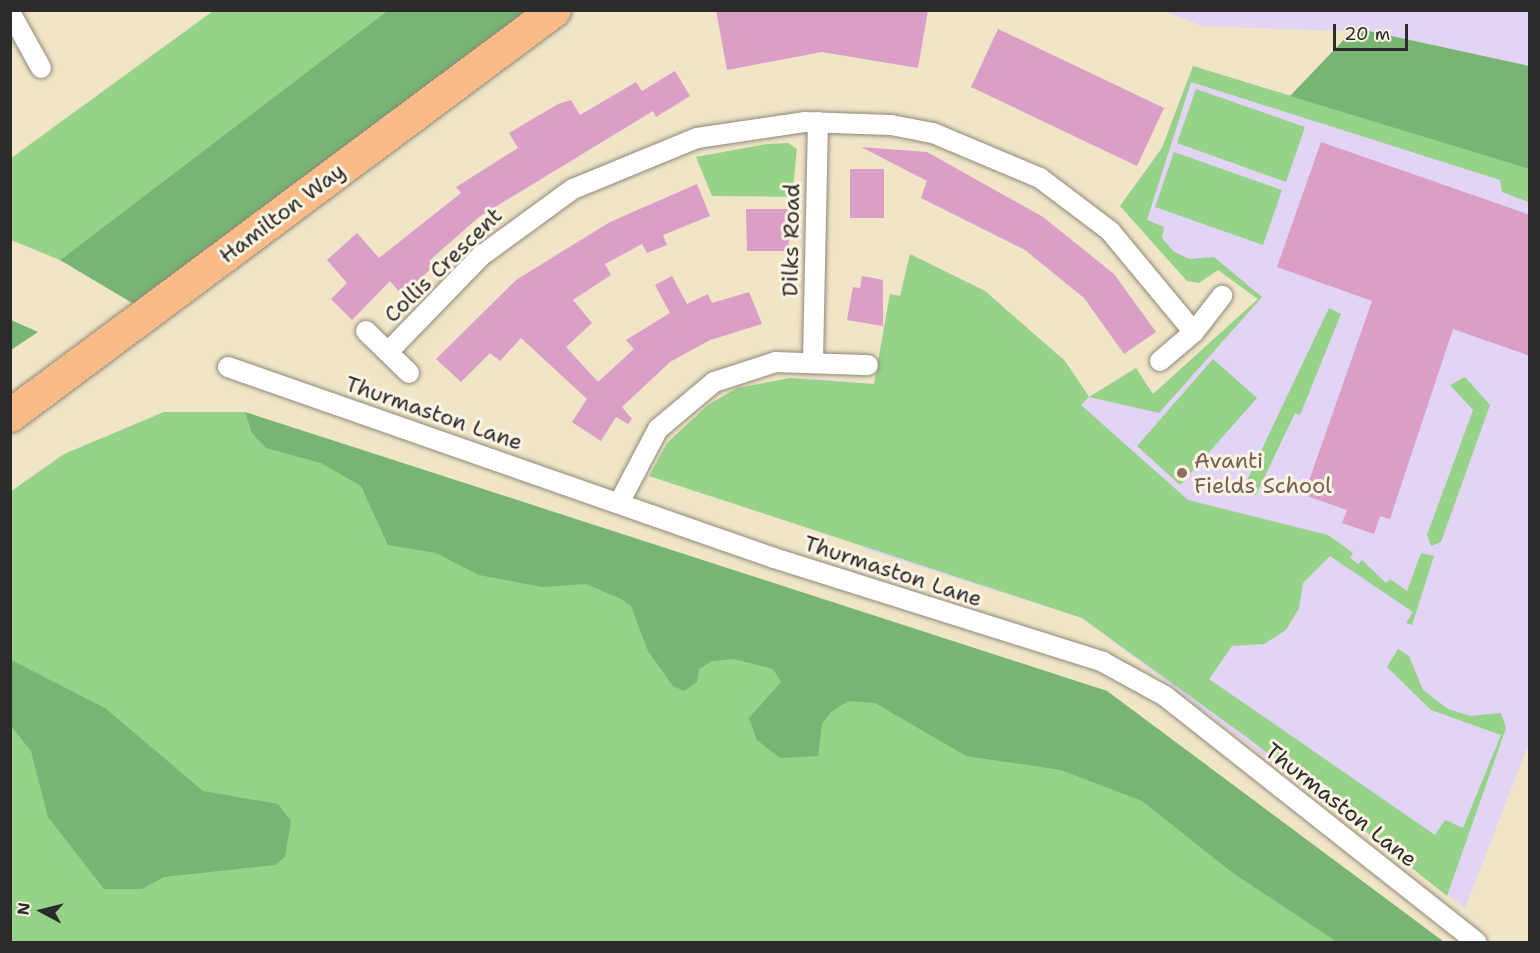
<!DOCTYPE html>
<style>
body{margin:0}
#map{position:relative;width:1540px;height:953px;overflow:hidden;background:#f0e5c7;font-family:"Shantell Sans",sans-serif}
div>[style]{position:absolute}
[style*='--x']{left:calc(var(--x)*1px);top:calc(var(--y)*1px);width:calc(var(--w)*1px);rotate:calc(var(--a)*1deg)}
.built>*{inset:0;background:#e1d4f4}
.green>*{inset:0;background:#96d287}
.forest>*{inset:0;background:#78b474}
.building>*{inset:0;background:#da9ec7}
.roads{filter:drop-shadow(0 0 2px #8e8879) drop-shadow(0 0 2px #8e8879)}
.street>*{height:20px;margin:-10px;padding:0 10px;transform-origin:10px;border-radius:10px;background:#fff}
.highway>*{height:33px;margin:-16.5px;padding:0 16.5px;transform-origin:16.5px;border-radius:16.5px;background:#f9bc89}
.dots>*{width:16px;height:16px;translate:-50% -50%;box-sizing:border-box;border:3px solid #fcf5e5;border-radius:50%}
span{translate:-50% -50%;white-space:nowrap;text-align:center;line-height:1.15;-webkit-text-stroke:6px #fcf5e5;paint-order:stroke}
.street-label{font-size:22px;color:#2b2b2b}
.education-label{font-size:22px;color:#785e54}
.left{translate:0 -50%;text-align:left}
.frame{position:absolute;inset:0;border:12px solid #2b2b2b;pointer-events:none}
.north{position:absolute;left:12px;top:881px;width:60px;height:60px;-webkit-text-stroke:4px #fcf5e5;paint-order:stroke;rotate:277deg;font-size:16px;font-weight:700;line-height:24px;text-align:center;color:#2b2b2b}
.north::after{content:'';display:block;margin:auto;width:21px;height:27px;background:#2b2b2b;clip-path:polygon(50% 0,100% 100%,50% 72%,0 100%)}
.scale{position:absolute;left:1333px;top:24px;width:75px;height:27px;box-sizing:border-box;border:3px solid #2b2b2b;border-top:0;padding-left:8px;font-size:18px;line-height:21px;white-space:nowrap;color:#2b2b2b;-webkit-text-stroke:4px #fcf5e5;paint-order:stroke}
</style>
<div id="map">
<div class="built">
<div style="clip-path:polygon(1163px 11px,1529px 11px,1529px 66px,1373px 32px,1202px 26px)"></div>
<div style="clip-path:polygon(1193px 66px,1529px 169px,1529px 743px,1465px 908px,1082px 618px,864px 549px,810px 378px,874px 384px,890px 294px,900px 296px,910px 254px,985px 291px,1065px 361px,1089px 397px,1136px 368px,1153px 394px,1258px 299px,1218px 270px,1199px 283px,1187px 281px,1120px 206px,1162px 148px)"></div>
</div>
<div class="green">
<div style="clip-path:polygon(213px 11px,387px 11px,60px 260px,11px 240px,10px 159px)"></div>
<div style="clip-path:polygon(1193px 66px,1529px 169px,1529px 202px,1502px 192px,1500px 180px,1191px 82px,1147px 220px,1164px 227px,1162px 238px,1174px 252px,1190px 259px,1214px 257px,1262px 297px,1159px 413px,1089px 397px,1081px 405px,1188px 500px,1328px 535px,1353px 553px,1350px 558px,1358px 564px,1362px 560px,1386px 583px,1390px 579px,1407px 591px,1421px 553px,1434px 556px,1412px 625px,1406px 623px,1413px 612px,1330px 556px,1303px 583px,1299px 608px,1286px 630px,1264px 644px,1232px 646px,1209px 679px,1435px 835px,1445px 820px,1463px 828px,1501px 735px,1431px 710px,1387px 667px,1398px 649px,1409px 656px,1423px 690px,1448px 709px,1470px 716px,1501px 713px,1506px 728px,1447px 896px,1252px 741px,1082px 618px,649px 476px,667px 443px,708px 405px,737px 388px,790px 378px,874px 384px,890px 294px,900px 296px,910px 254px,985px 291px,1065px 361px,1089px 397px,1136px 368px,1153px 394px,1258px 299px,1218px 270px,1199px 283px,1187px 281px,1120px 206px,1162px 148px)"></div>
<div style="clip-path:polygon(1196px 89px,1305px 127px,1286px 182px,1177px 143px)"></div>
<div style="clip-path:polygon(767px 144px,788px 143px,797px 149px,793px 188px,798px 197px,712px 196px,696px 157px)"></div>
<div style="clip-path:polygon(1174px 152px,1282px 190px,1263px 245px,1155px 207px)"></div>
<div style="clip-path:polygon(1329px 308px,1341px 314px,1300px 415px,1295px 413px,1256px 495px,1242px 491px)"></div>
<div style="clip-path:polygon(1213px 359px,1257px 398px,1180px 485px,1137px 446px)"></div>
<div style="clip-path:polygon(1465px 377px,1490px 405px,1441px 542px,1431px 546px,1427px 535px,1473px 410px,1450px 385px)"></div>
<div style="clip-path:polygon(164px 412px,245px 412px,1107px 691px,1444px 942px,11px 942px,10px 492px,64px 454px)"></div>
</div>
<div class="forest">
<div style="clip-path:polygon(387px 11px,555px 11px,149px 313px,60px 260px)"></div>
<div style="clip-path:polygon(1355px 28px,1529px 66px,1529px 169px,1290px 96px)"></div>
<div style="clip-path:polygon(11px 320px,38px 332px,11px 350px)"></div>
<div style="clip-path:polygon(245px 412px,1107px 691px,1444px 942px,1337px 942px,1233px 873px,1142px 801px,1061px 770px,966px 756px,875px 703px,848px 701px,831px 712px,822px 724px,818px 756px,780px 758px,757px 740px,749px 718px,781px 682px,773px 669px,734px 659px,712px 661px,699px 669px,697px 682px,684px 691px,673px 686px,648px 651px,631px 606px,621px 599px,586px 584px,542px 587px,479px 575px,436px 553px,388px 545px,361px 486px,321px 463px,266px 448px,252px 433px)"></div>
<div style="clip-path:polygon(11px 660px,105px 708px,203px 791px,278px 804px,291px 821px,285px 857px,275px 865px,164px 877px,142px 889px,104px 889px,48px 817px,31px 751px,11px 726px)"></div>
</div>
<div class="building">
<div style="clip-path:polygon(716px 10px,928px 10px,918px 68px,822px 52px,727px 70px)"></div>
<div style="clip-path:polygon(998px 29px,1164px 108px,1137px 166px,971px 87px)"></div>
<div style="clip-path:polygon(675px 71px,690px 96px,656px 117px,653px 111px,479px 217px,429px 261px,434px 266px,402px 295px,390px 281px,352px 320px,331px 299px,347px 283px,327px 260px,357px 233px,379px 258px,461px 193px,456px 187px,518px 148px,509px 133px,558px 104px,571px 100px,580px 115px,636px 82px,642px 91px)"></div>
<div style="clip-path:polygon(1321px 142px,1530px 215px,1530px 356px,1453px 329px,1390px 519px,1380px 516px,1374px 534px,1342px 523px,1347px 510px,1304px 495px,1372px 301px,1277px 267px)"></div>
<div style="clip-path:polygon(861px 147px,927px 152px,1043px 217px,1114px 274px,1156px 332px,1124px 354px,1084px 298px,1025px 250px,921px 198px,927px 181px)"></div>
<div style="clip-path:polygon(850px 169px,884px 169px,884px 218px,850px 218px)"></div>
<div style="clip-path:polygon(697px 184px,710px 216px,663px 235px,667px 245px,647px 253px,642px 244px,605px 264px,611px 275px,573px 300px,592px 323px,566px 347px,598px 382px,634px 349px,626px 340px,670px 313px,655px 285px,672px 276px,687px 304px,708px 294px,712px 303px,749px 292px,762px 324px,710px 340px,670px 362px,622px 407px,632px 419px,628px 424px,616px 417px,601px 441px,572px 422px,587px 399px,521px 338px,500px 361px,490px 353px,461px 382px,436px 359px,516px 280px,610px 222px)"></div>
<div style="clip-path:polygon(746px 209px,788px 209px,789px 251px,747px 251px)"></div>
<div style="clip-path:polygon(862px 276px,883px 280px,883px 326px,847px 320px,853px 287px,860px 288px)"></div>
</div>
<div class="roads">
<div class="street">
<div style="--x:10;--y:12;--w:64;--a:61"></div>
<div style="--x:366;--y:331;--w:60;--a:44.3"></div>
<div style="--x:388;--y:352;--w:134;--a:-45.9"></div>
<div style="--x:481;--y:256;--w:114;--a:-36.1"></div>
<div style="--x:573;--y:189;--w:134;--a:-22.4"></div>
<div style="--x:697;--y:138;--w:108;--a:-8.5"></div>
<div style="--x:804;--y:122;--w:87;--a:2"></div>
<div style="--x:891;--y:125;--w:43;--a:10.8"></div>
<div style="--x:933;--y:133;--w:116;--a:22.8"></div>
<div style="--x:1040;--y:178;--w:88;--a:37.1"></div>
<div style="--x:1110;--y:231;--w:131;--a:50.3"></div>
<div style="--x:813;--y:360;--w:238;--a:-88.8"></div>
<div style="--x:1160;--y:361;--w:45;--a:-40.5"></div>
<div style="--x:1194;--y:332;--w:46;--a:-52.1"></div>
<div style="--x:228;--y:367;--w:578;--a:19.28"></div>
<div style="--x:774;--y:558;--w:345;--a:17.5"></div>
<div style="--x:1103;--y:662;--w:71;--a:28.7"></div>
<div style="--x:1165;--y:696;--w:397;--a:38.3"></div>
<div style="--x:619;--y:503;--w:84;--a:-62.2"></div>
<div style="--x:658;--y:429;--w:73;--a:-40"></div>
<div style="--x:714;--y:382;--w:65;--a:-17.9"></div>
<div style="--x:776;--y:362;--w:92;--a:1.9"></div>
</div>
<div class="highway">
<div style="--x:10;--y:415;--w:678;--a:-36.67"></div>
</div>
</div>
<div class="dots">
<div style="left:1182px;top:473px;background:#8d6e63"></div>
</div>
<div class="street-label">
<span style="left:282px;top:213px;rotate:-37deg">Hamilton Way</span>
<span style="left:791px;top:240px;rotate:-89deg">Dilks Road</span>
<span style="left:443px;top:265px;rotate:-44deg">Collis Crescent</span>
<span style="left:434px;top:413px;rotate:19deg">Thurmaston Lane</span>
<span style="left:893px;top:571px;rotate:18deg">Thurmaston Lane</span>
<span style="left:1341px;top:805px;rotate:38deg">Thurmaston Lane</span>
</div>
<div class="education-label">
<span class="left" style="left:1194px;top:473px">Avanti<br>Fields School</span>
</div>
<div class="frame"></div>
<div class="north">N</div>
<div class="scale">20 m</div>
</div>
